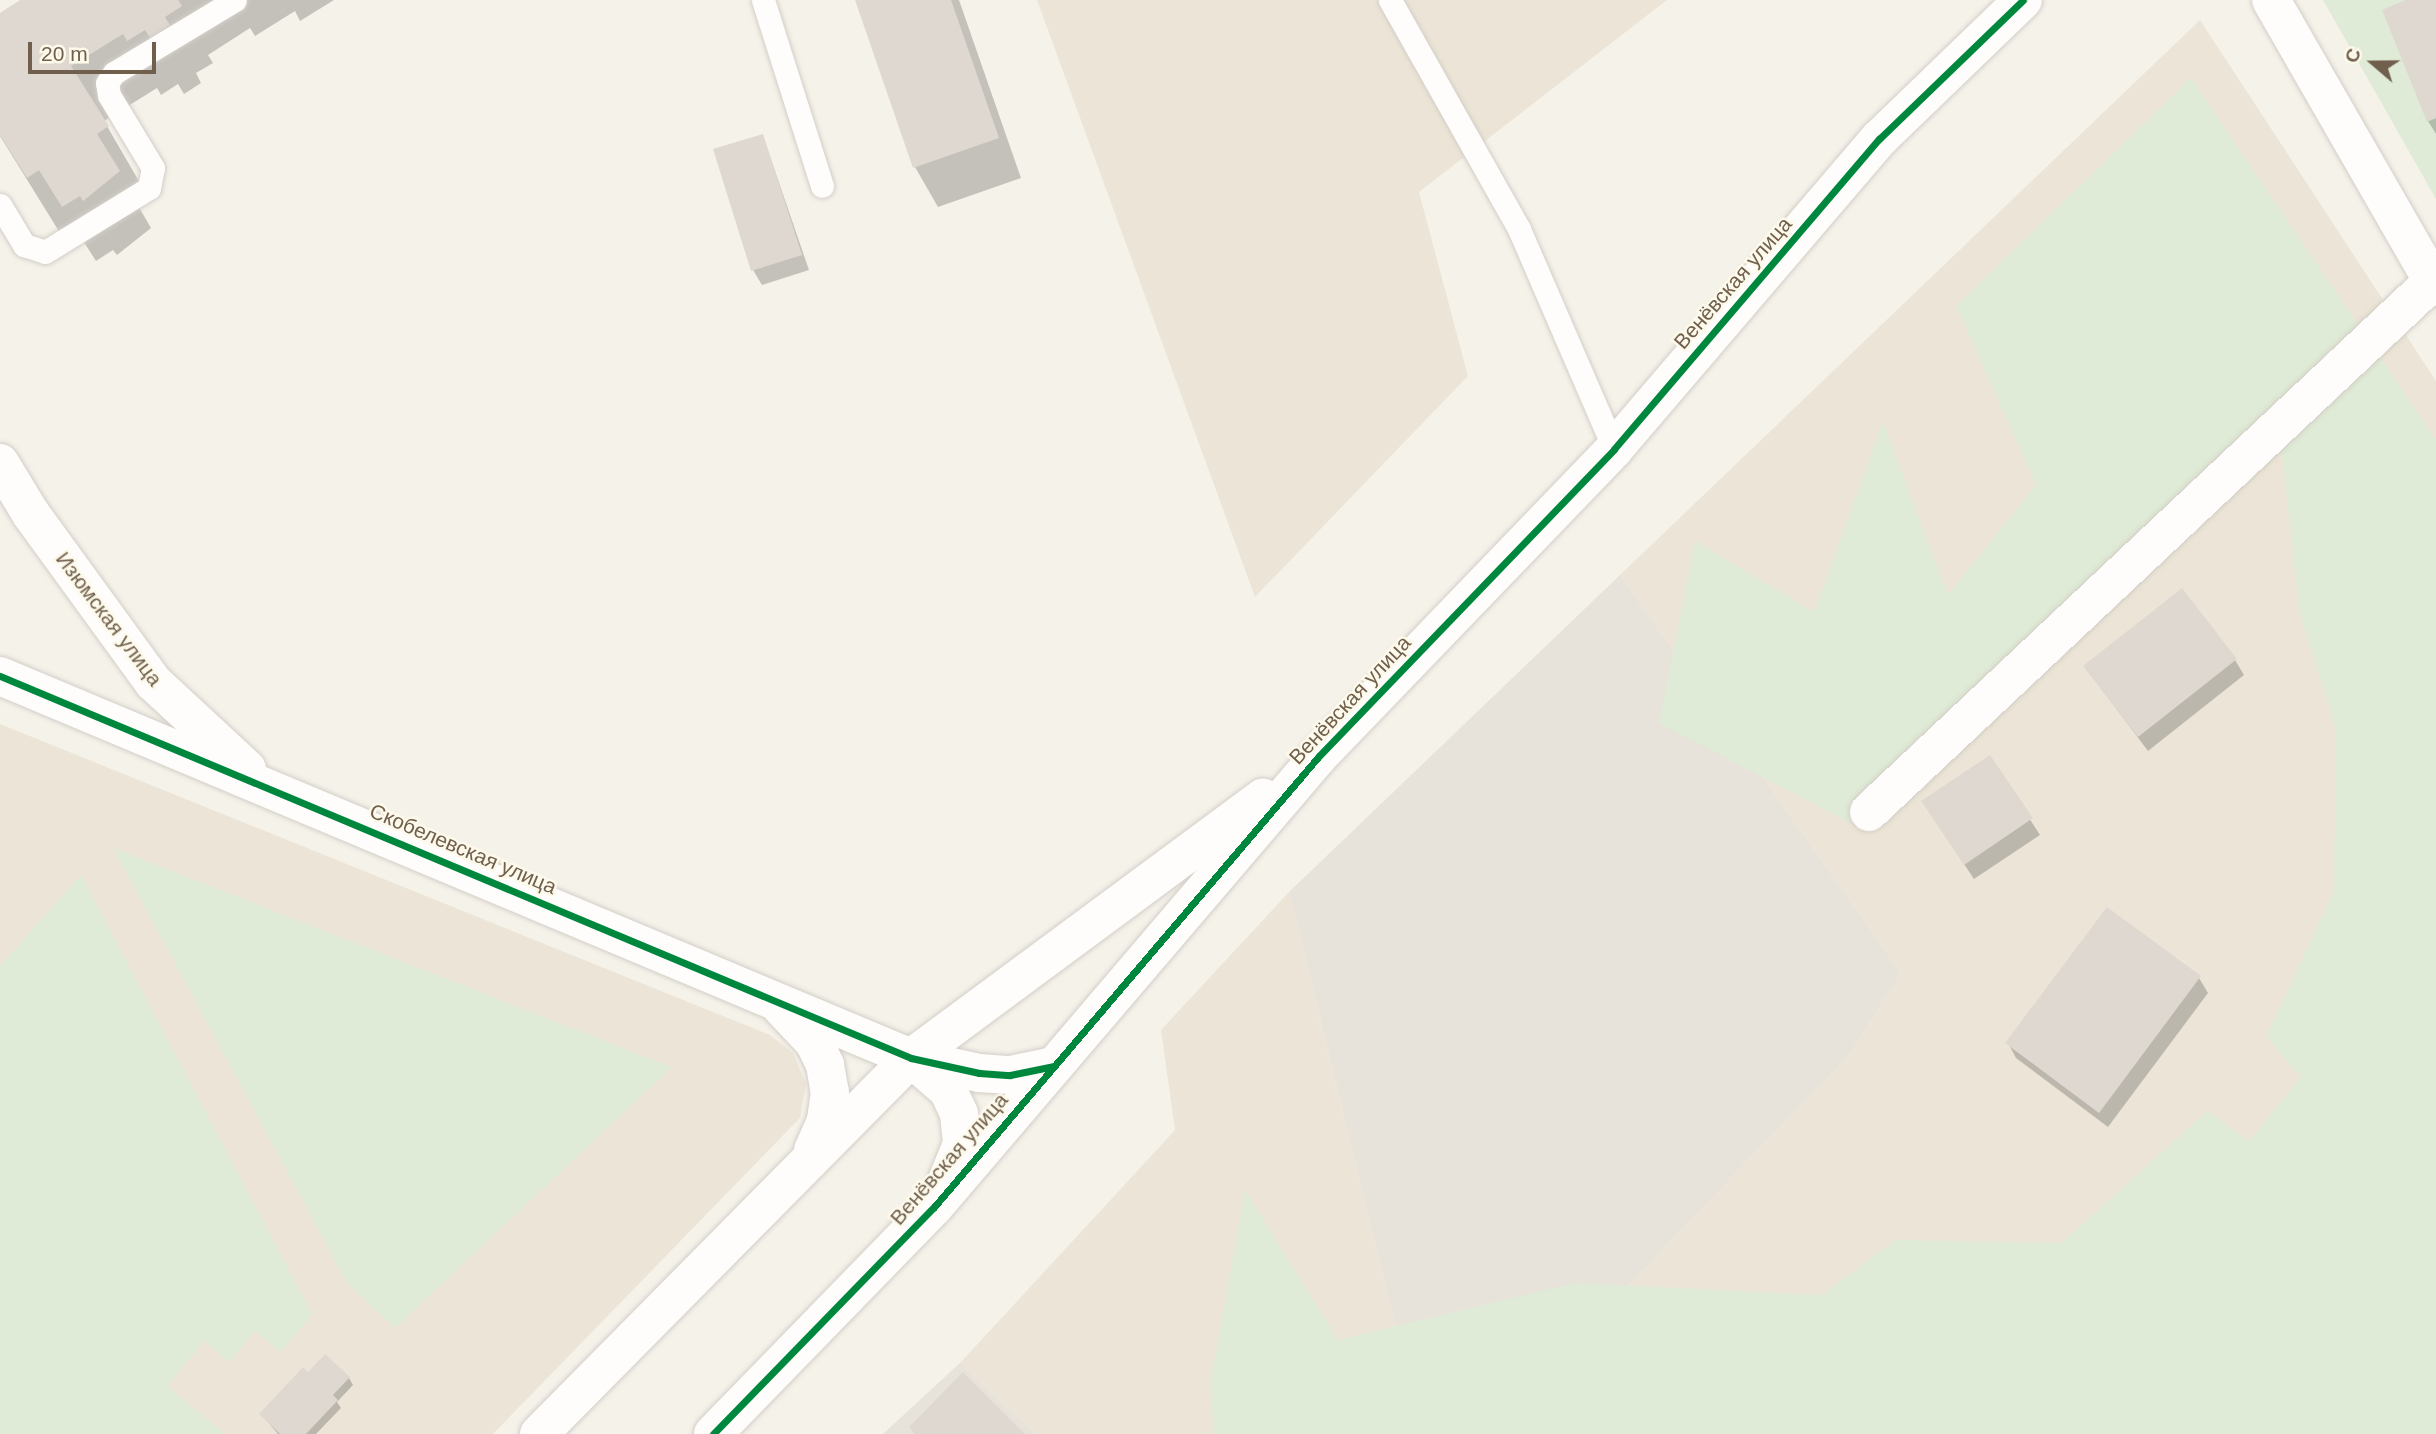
<!DOCTYPE html>
<meta charset="utf-8">
<style>
body{margin:0}
#map{position:relative;width:2436px;height:1434px;overflow:hidden;background:#f5f2ea;font-family:Arial,sans-serif}
div>[style]{position:absolute}
[style*='--x']{left:calc(var(--x)*1px);top:calc(var(--y)*1px);width:calc(var(--w)*1px);rotate:calc(var(--a)*1deg)}
.residential>*{inset:0;background:#ece5d7}
.industrial>*{inset:0;background:#e7e3db}
.green>*{inset:0;background:#dfebd6}
.shadow>*{inset:0;background:#0003}
.building>*{inset:0;background:#dfd8d0}
.roads{filter:drop-shadow(0 0 2px #d3cec7) drop-shadow(0 0 2px #d3cec7)}
.lane>*{height:23px;margin:-11.5px;padding:0 11.5px;transform-origin:11.5px;border-radius:11.5px;background:#fefdfc}
.street>*{height:38px;margin:-19px;padding:0 19px;transform-origin:19px;border-radius:19px;background:#fefdfc}
.secondary>*{height:38px;margin:-19px;padding:0 19px;transform-origin:19px;border-radius:19px;background:#fefdfc}
.cycleway>*{height:7px;margin:-3.5px;padding:0 3.5px;transform-origin:3.5px;border-radius:3.5px;background:#00873e}
span{translate:-50% -50%;white-space:nowrap;text-align:center;line-height:1.15;-webkit-text-stroke:5px #fdf9eb;paint-order:stroke}
.street-label{font-size:21px;color:#705f4d}
.north{position:absolute;left:2338px;top:28px;width:70px;height:70px;-webkit-text-stroke:5px #fdf9eb;paint-order:stroke;rotate:290deg;font-size:19px;font-weight:700;line-height:28px;text-align:center;color:#705f4d}
.north::after{content:'';display:block;margin:auto;width:24px;height:32px;background:#705f4d;clip-path:polygon(50% 0,100% 100%,50% 72%,0 100%)}
.scale{position:absolute;left:28px;top:42px;width:128px;height:32px;box-sizing:border-box;border:4px solid #705f4d;border-top:0;padding-left:9px;font-size:21px;line-height:24px;white-space:nowrap;color:#705f4d;-webkit-text-stroke:5px #fdf9eb;paint-order:stroke}
</style>
<div id="map">
<div class="residential">
<div style="clip-path:polygon(1037px 0,1667px 0,1419px 192px,1468px 376px,1255px 597px)"></div>
<div style="clip-path:polygon(2200px 20px,2436px 381px,2436px 1434px,1486px 1434px,1850px 1054px,1901px 973px,1620px 575px)"></div>
<div style="clip-path:polygon(0 724px,770px 1035px,793px 1053px,806px 1084px,800px 1118px,493px 1434px,0 1434px)"></div>
<div style="clip-path:polygon(1289px 892px,1422px 1434px,1036px 1434px,960px 1363px,1175px 1130px,1161px 1030px)"></div>
</div>
<div class="industrial">
<div style="clip-path:polygon(1620px 575px,1901px 973px,1850px 1054px,1486px 1434px,1422px 1434px,1289px 892px)"></div>
<div style="clip-path:polygon(960px 1363px,1036px 1434px,883px 1434px)"></div>
</div>
<div class="green">
<div style="clip-path:polygon(2323px 0,2436px 0,2436px 199px)"></div>
<div style="clip-path:polygon(2191px 78px,2436px 440px,2436px 1434px,1214px 1434px,1210px 1384px,1245px 1190px,1338px 1340px,1575px 1283px,1822px 1295px,1895px 1240px,2062px 1243px,2207px 1111px,2249px 1141px,2301px 1077px,2266px 1037px,2334px 891px,2336px 729px,2299px 611px,2281px 443px,1869px 833px,1659px 723px,1695px 541px,1814px 612px,1883px 422px,1948px 595px,2036px 485px,1956px 306px)"></div>
<div style="clip-path:polygon(113px 848px,671px 1067px,672px 1067px,395px 1328px,347px 1283px)"></div>
<div style="clip-path:polygon(81px 875px,312px 1314px,281px 1352px,255px 1331px,229px 1362px,204px 1341px,167px 1386px,225px 1434px,0 1434px,0 966px)"></div>
</div>
<div class="shadow">
<div style="clip-path:polygon(24px 0,334px 0,300px 21px,295px 11px,255px 36px,250px 28px,208px 55px,213px 63px,196px 73px,201px 83px,184px 94px,178px 84px,161px 95px,157px 88px,104px 121px,140px 183px,129px 190px,151px 228px,117px 255px,113px 250px,96px 261px,73px 225px,60px 233px,0 136px,0 15px)"></div>
<div style="clip-path:polygon(857px 0,959px 0,1021px 178px,938px 207px,915px 167px)"></div>
<div style="clip-path:polygon(2410px 0,2436px 0,2436px 134px,2428px 121px)"></div>
<div style="clip-path:polygon(763px 136px,809px 270px,762px 285px,753px 270px)"></div>
<div style="clip-path:polygon(2235px 660px,2244px 675px,2148px 751px,2085px 667px)"></div>
<div style="clip-path:polygon(1990px 757px,2040px 835px,1974px 879px,1932px 816px)"></div>
<div style="clip-path:polygon(2199px 978px,2208px 993px,2108px 1127px,2016px 1058px,2008px 1043px)"></div>
<div style="clip-path:polygon(308px 1375px,349px 1378px,353px 1385px,337px 1402px,341px 1408px,316px 1434px,278px 1434px,261px 1414px)"></div>
</div>
<div class="building">
<div style="clip-path:polygon(20px 0,178px 0,182px 6px,165px 17px,171px 27px,151px 39px,145px 30px,127px 41px,123px 34px,71px 66px,109px 126px,97px 134px,120px 171px,83px 201px,80px 196px,62px 207px,39px 170px,27px 178px,0 135px,0 13px)"></div>
<div style="clip-path:polygon(855px 0,951px 0,999px 138px,913px 168px)"></div>
<div style="clip-path:polygon(2405px 0,2436px 0,2436px 118px,2427px 122px,2382px 10px)"></div>
<div style="clip-path:polygon(763px 134px,802px 255px,751px 271px,713px 149px)"></div>
<div style="clip-path:polygon(2182px 588px,2237px 659px,2138px 737px,2083px 666px)"></div>
<div style="clip-path:polygon(1990px 755px,2033px 818px,1964px 865px,1921px 801px)"></div>
<div style="clip-path:polygon(2107px 907px,2201px 976px,2099px 1113px,2005px 1043px)"></div>
<div style="clip-path:polygon(325px 1354px,350px 1377px,333px 1395px,338px 1400px,306px 1434px,280px 1434px,259px 1414px,303px 1367px,308px 1372px)"></div>
<div style="clip-path:polygon(963px 1372px,1025px 1434px,915px 1434px,909px 1427px)"></div>
</div>
<div class="roads">
<div class="lane">
<div style="--x:763;--y:0;--w:195;--a:72.4"></div>
<div style="--x:1390;--y:0;--w:263;--a:60.6"></div>
<div style="--x:1519;--y:229;--w:240;--a:66.6"></div>
<div style="--x:0;--y:205;--w:47;--a:59"></div>
<div style="--x:24;--y:245;--w:22;--a:18"></div>
<div style="--x:45;--y:252;--w:122;--a:-31.6"></div>
<div style="--x:149;--y:188;--w:20;--a:-79"></div>
<div style="--x:153;--y:168;--w:85;--a:-121.1"></div>
<div style="--x:109;--y:95;--w:12;--a:-99"></div>
<div style="--x:107;--y:83;--w:12;--a:-55"></div>
<div style="--x:114;--y:73;--w:141;--a:-31.1"></div>
</div>
<div class="street">
<div style="--x:2271;--y:0;--w:331;--a:60.1"></div>
<div style="--x:1869;--y:812;--w:775;--a:-43.27"></div>
</div>
<div class="secondary">
<div style="--x:0;--y:463;--w:60;--a:58.7"></div>
<div style="--x:31;--y:514;--w:208;--a:54"></div>
<div style="--x:153;--y:682;--w:128;--a:42.8"></div>
<div style="--x:0;--y:676;--w:988;--a:22.75"></div>
<div style="--x:911;--y:1058;--w:70;--a:12.4"></div>
<div style="--x:979;--y:1073;--w:31;--a:4"></div>
<div style="--x:1010;--y:1075;--w:45;--a:-11.6"></div>
<div style="--x:780;--y:1006;--w:50;--a:46.6"></div>
<div style="--x:814;--y:1042;--w:25;--a:64"></div>
<div style="--x:825;--y:1065;--w:27;--a:80"></div>
<div style="--x:830;--y:1092;--w:29;--a:98"></div>
<div style="--x:826;--y:1121;--w:32;--a:114"></div>
<div style="--x:912;--y:1059;--w:48;--a:40.7"></div>
<div style="--x:948;--y:1090;--w:26;--a:65"></div>
<div style="--x:959;--y:1114;--w:30;--a:84"></div>
<div style="--x:962;--y:1144;--w:42;--a:112.3"></div>
<div style="--x:539;--y:1434;--w:529;--a:-45.31"></div>
<div style="--x:911;--y:1058;--w:438;--a:-36.5"></div>
<div style="--x:713;--y:1434;--w:317;--a:-45.8"></div>
<div style="--x:934;--y:1207;--w:592;--a:-49.52"></div>
<div style="--x:1318;--y:757;--w:427;--a:-46.1"></div>
<div style="--x:1614;--y:449;--w:408;--a:-49.5"></div>
<div style="--x:1879;--y:139;--w:200;--a:-44"></div>
</div>
</div>
<div class="cycleway">
<div style="--x:0;--y:676;--w:988;--a:22.75"></div>
<div style="--x:911;--y:1058;--w:70;--a:12.4"></div>
<div style="--x:979;--y:1073;--w:31;--a:4"></div>
<div style="--x:1010;--y:1075;--w:45;--a:-11.6"></div>
<div style="--x:713;--y:1434;--w:317;--a:-45.8"></div>
<div style="--x:934;--y:1207;--w:592;--a:-49.52"></div>
<div style="--x:1318;--y:757;--w:427;--a:-46.1"></div>
<div style="--x:1614;--y:449;--w:408;--a:-49.5"></div>
<div style="--x:1879;--y:139;--w:200;--a:-44"></div>
</div>
<div class="street-label">
<span style="left:1733px;top:283px;rotate:-49deg">Венёвская улица</span>
<span style="left:109px;top:619px;rotate:53deg">Изюмская улица</span>
<span style="left:1350px;top:700px;rotate:-47deg">Венёвская улица</span>
<span style="left:463px;top:849px;rotate:23deg">Скобелевская улица</span>
<span style="left:949px;top:1159px;rotate:-49deg">Венёвская улица</span>
</div>
<div class="north">С</div>
<div class="scale">20 m</div>
</div>
